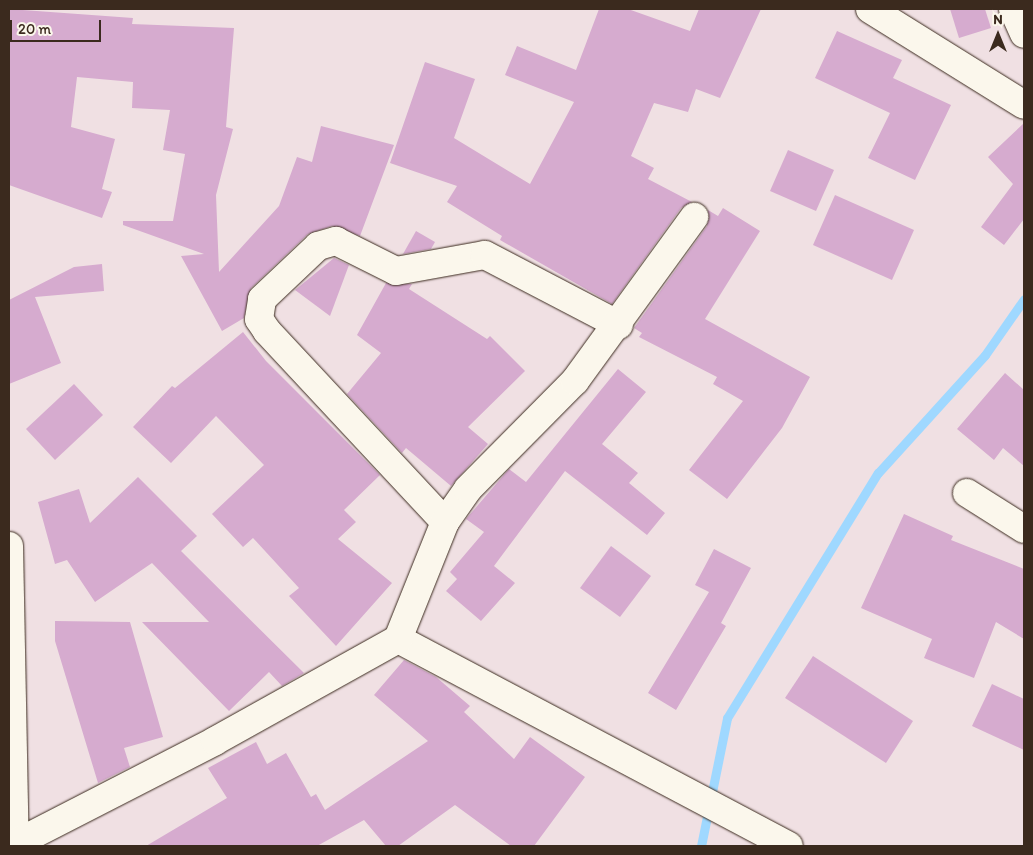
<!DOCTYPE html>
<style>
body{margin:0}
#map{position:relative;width:1033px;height:855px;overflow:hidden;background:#f0e0e3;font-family:Itim,sans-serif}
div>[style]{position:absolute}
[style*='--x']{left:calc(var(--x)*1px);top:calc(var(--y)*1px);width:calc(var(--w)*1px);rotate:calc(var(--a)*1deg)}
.stream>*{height:9px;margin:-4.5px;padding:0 4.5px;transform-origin:4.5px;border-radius:4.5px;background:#9fd8ff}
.building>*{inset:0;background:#d6abcf}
.roads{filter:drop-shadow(0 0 1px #3b2a1e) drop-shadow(0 0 1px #3b2a1e)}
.minor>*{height:28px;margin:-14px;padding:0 14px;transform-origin:14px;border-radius:14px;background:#fbf7ec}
span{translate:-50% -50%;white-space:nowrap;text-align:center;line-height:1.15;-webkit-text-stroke:4.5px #fbf7ec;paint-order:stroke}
.frame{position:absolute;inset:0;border:10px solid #3b2a1e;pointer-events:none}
.north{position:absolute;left:973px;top:10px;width:50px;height:50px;-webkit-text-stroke:4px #fbf7ec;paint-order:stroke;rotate:0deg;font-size:14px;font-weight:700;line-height:20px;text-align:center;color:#3b2a1e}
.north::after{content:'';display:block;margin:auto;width:18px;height:22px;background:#3b2a1e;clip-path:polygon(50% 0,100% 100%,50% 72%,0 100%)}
.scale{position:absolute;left:10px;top:20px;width:91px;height:22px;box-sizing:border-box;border:2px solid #3b2a1e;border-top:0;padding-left:6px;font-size:15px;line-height:18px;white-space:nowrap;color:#3b2a1e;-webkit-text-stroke:4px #fbf7ec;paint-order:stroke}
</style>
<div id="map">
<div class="stream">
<div style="--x:701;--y:846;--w:131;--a:-78.5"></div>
<div style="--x:727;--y:718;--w:288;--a:-58.4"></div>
<div style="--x:878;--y:473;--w:159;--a:-47.8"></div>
<div style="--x:985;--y:355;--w:68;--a:-55.1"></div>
</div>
<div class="building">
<div style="clip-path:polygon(9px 9px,133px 18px,132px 24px,234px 28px,226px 127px,233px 129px,216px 195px,219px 272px,279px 206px,297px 157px,312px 162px,321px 126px,394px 145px,360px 236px,332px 226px,308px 234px,251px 288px,244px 318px,222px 331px,181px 256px,204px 254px,123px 225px,123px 221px,173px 221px,185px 154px,163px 150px,170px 110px,132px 108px,133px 82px,77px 77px,71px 127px,115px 139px,102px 189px,112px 192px,102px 218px,9px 185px)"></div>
<div style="clip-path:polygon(599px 9px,628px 9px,690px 31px,699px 9px,761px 9px,720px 98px,696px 89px,688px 112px,654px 103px,631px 156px,654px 168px,648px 179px,692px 202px,681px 208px,612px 304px,500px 240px,502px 236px,447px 202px,457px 186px,390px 163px,425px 62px,475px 79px,454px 138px,530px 184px,574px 102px,505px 75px,517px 46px,576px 70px)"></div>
<div style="clip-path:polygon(950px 9px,985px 9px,991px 28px,959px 38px)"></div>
<div style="clip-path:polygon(837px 31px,902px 60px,893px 78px,951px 105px,915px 180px,868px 158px,890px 113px,815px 78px)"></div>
<div style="clip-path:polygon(1024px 123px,1024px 219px,1004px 245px,981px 227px,1013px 184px,988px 157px)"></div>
<div style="clip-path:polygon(788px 150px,834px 170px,816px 211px,770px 191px)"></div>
<div style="clip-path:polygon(835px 195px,914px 230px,892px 280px,813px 245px)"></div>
<div style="clip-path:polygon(723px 208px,760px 231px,705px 319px,810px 377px,782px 428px,727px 499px,689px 470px,743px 401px,713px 384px,717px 377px,639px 337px,642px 333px,634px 328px,707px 226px,708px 210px,718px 216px)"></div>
<div style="clip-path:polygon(416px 231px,435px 242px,431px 249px,403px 254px)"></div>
<div style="clip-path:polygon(334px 258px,349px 265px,330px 316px,295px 290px)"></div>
<div style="clip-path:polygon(102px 264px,104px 291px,35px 297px,61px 363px,9px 384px,9px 300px,74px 267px)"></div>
<div style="clip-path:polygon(386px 283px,412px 284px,409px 289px,487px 339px,490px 336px,525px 371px,468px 427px,488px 444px,451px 486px,406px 448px,402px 453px,347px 394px,381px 353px,357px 335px)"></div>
<div style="clip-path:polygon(243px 332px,266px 361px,380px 475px,344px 510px,356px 522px,338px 539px,392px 583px,336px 646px,289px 596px,299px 588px,253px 538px,243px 547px,212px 514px,264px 465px,216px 416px,171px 463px,133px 427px,172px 386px,175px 388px)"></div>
<div style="clip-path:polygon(618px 369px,646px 392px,602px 444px,638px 473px,629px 483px,665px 513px,647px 535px,565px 471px,494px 566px,515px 583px,481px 621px,446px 591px,457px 579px,450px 572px,484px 532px,466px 519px,509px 469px,526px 482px)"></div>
<div style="clip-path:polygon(1005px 373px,1024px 390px,1024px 466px,1003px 448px,994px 460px,957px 429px)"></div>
<div style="clip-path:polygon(74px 384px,103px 415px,55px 460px,26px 429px)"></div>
<div style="clip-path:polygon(138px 477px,197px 536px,181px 551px,304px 673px,282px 686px,269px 672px,229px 711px,142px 622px,209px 622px,152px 563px,95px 602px,67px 560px,55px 564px,38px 502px,79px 489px,90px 523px)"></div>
<div style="clip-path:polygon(904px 514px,953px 536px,951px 540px,1024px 569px,1024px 639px,996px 622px,974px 678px,924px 658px,932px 639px,861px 608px)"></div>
<div style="clip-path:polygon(611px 546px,651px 576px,620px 617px,580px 588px)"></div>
<div style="clip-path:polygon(714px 549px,751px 568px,721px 623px,726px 626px,676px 710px,648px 693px,709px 592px,695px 585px)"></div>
<div style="clip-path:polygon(55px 621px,130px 622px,163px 737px,124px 748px,130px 767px,98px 783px,55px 641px)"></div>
<div style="clip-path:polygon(813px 656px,913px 721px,886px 763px,785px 698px)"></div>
<div style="clip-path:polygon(404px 660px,436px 677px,470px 706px,464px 712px,514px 759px,530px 737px,585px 777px,534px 846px,511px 846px,455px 805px,398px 846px,386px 846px,364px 820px,317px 846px,146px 846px,227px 798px,208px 768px,256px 742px,267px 764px,286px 753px,311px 797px,316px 794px,325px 810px,428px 741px,374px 695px)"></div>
<div style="clip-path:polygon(992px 684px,1024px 699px,1024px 750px,972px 726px)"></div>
</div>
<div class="roads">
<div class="minor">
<div style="--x:870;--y:9;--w:181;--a:31.9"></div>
<div style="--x:1013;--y:9;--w:27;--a:66"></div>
<div style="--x:967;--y:493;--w:67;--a:32.3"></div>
<div style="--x:445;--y:522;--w:261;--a:-133"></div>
<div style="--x:267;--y:331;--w:14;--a:-124"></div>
<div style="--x:259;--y:319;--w:20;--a:-81"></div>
<div style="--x:262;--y:299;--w:77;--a:-43.4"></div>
<div style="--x:318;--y:246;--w:19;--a:-16"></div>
<div style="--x:336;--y:241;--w:67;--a:26.6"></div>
<div style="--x:396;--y:271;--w:90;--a:-10.2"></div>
<div style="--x:485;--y:255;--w:151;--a:27.6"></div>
<div style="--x:9;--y:546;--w:299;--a:88.9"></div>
<div style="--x:398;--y:639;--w:442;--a:27.9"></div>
<div style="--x:11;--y:846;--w:229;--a:-27.2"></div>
<div style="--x:215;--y:741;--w:210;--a:-29.1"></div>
<div style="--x:398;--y:639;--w:126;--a:-68.1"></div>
<div style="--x:445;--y:522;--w:40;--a:-55.1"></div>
<div style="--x:468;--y:489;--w:152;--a:-45.3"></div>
<div style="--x:575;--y:381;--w:203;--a:-54"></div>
</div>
</div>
<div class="frame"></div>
<div class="north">N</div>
<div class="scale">20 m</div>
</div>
